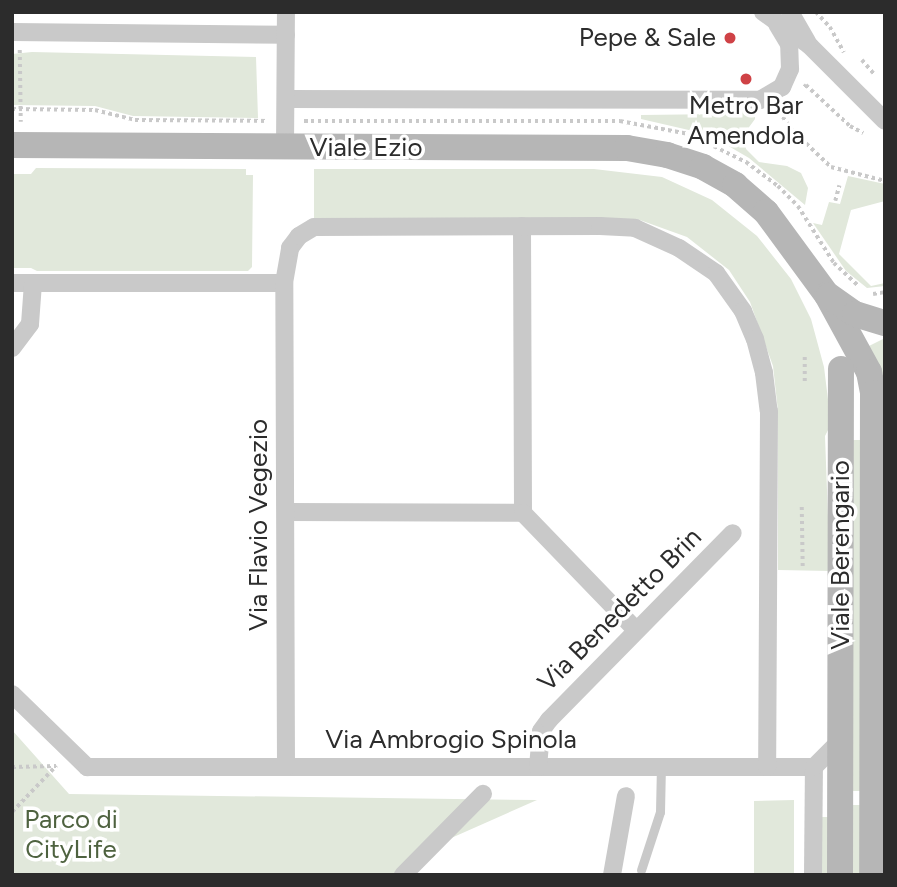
<!DOCTYPE html>
<style>
body{margin:0}
#map{position:relative;width:897px;height:887px;overflow:hidden;background:#fff;font-family:Figtree,sans-serif}
div>[style]{position:absolute}
[style*='--x']{left:calc(var(--x)*1px);top:calc(var(--y)*1px);width:calc(var(--w)*1px);rotate:calc(var(--a)*1deg)}
.green>*{inset:0;background:#e1e8db}
.path>*{height:3.5px;margin-top:-1.75px;transform-origin:0;background:repeating-linear-gradient(90deg,#c9c9c9 0 3.5px,transparent 0 7px)}
.lane>*{height:9px;margin:-4.5px;padding:0 4.5px;transform-origin:4.5px;border-radius:4.5px;background:#c9c9c9}
.street>*{height:18px;margin:-9px;padding:0 9px;transform-origin:9px;border-radius:9px;background:#c9c9c9}
.secondary>*{height:26px;margin:-13px;padding:0 13px;transform-origin:13px;border-radius:13px;background:#b6b6b6}
.dots>*{width:19px;height:19px;translate:-50% -50%;box-sizing:border-box;border:4px solid #fff;border-radius:50%}
span{translate:-50% -50%;white-space:nowrap;text-align:center;line-height:1.15;-webkit-text-stroke:7px #fff;paint-order:stroke}
.poi-label{font-size:26px;color:#2c2c2c}
.right{translate:-100% -50%;text-align:right}
.street-label{font-size:26px;color:#2c2c2c}
.park-label{font-size:26px;color:#4e623f}
.frame{position:absolute;inset:0;border:14px solid #2c2c2c;pointer-events:none}
</style>
<div id="map">
<div class="green">
<div style="clip-path:polygon(32px 52px,256px 57px,258px 118px,133px 116px,95px 106px,12px 105px,12px 54px)"></div>
<div style="clip-path:polygon(723px 110px,755px 110px,755px 119px,744px 134px,746px 149px,759px 162px,787px 166px,801px 173px,808px 188px,805px 205px,749px 158px,725px 144px,693px 131px,641px 119px,641px 115px,723px 114px)"></div>
<div style="clip-path:polygon(36px 168px,246px 169px,246px 175px,253px 175px,252px 267px,248px 271px,37px 271px,31px 268px,12px 268px,12px 174px,31px 174px)"></div>
<div style="clip-path:polygon(314px 169px,594px 169px,662px 177px,712px 200px,757px 236px,791px 279px,811px 319px,824px 367px,831px 424px,825px 436px,830px 571px,778px 570px,778px 411px,773px 366px,750px 302px,729px 270px,687px 237px,637px 219px,314px 218px)"></div>
<div style="clip-path:polygon(848px 176px,885px 184px,885px 201px,851px 210px,839px 254px,871px 286px,885px 283px,885px 286px,867px 288px,846px 271px,813px 223px,822px 225px,829px 202px,840px 204px)"></div>
<div style="clip-path:polygon(885px 338px,885px 385px,867px 347px)"></div>
<div style="clip-path:polygon(853px 440px,862px 440px,861px 791px,853px 791px)"></div>
<div style="clip-path:polygon(12px 730px,69px 794px,537px 800px,449px 839px,412px 875px,12px 875px)"></div>
<div style="clip-path:polygon(794px 800px,794px 875px,754px 875px,754px 801px)"></div>
<div style="clip-path:polygon(851px 805px,861px 805px,861px 875px,851px 875px)"></div>
<div style="clip-path:polygon(821px 817px,828px 817px,828px 875px,821px 875px)"></div>
</div>
<div class="path">
<div style="--x:816;--y:12;--w:21;--a:47"></div>
<div style="--x:830;--y:27;--w:29;--a:61"></div>
<div style="--x:20;--y:50;--w:72;--a:89.2"></div>
<div style="--x:862;--y:60;--w:20;--a:49"></div>
<div style="--x:804;--y:87;--w:3;--a:-45"></div>
<div style="--x:806;--y:85;--w:60;--a:43"></div>
<div style="--x:850;--y:126;--w:15;--a:28"></div>
<div style="--x:12;--y:109;--w:83;--a:0.7"></div>
<div style="--x:95;--y:110;--w:41;--a:14"></div>
<div style="--x:135;--y:120;--w:133;--a:0.4"></div>
<div style="--x:779;--y:111;--w:22;--a:56"></div>
<div style="--x:791;--y:129;--w:55;--a:43.5"></div>
<div style="--x:831;--y:167;--w:56;--a:14.5"></div>
<div style="--x:304;--y:121;--w:316;--a:0"></div>
<div style="--x:620;--y:121;--w:70;--a:10.7"></div>
<div style="--x:689;--y:134;--w:64;--a:26.2"></div>
<div style="--x:746;--y:162;--w:40;--a:37"></div>
<div style="--x:778;--y:186;--w:28;--a:45"></div>
<div style="--x:798;--y:206;--w:67;--a:57.7"></div>
<div style="--x:834;--y:263;--w:33;--a:43"></div>
<div style="--x:835;--y:201;--w:16;--a:-75"></div>
<div style="--x:873;--y:294;--w:12;--a:-9"></div>
<div style="--x:805;--y:357;--w:25;--a:90"></div>
<div style="--x:802;--y:507;--w:63;--a:89.1"></div>
<div style="--x:12;--y:767;--w:44;--a:-1.3"></div>
<div style="--x:12;--y:812;--w:64;--a:-46.3"></div>
</div>
<div class="lane">
<div style="--x:641;--y:870;--w:61;--a:-71.9"></div>
<div style="--x:660;--y:812;--w:46;--a:-88.8"></div>
</div>
<div class="street">
<div style="--x:763;--y:12;--w:57;--a:35.7"></div>
<div style="--x:809;--y:45;--w:107;--a:45"></div>
<div style="--x:790;--y:12;--w:34;--a:60"></div>
<div style="--x:12;--y:32;--w:274;--a:0.6"></div>
<div style="--x:286;--y:99;--w:474;--a:0.1"></div>
<div style="--x:760;--y:100;--w:26;--a:-31"></div>
<div style="--x:782;--y:87;--w:20;--a:-66"></div>
<div style="--x:790;--y:69;--w:25;--a:-92"></div>
<div style="--x:789;--y:44;--w:23;--a:-121"></div>
<div style="--x:285;--y:148;--w:136;--a:-89.6"></div>
<div style="--x:522;--y:226;--w:287;--a:89.8"></div>
<div style="--x:12;--y:283;--w:272;--a:0"></div>
<div style="--x:12;--y:348;--w:30;--a:-53"></div>
<div style="--x:30;--y:324;--w:41;--a:-85.8"></div>
<div style="--x:286;--y:512;--w:237;--a:0.2"></div>
<div style="--x:523;--y:513;--w:161;--a:46"></div>
<div style="--x:12;--y:694;--w:105;--a:44.2"></div>
<div style="--x:87;--y:767;--w:727;--a:0"></div>
<div style="--x:286;--y:767;--w:484;--a:-90.2"></div>
<div style="--x:284;--y:283;--w:36;--a:-80"></div>
<div style="--x:290;--y:248;--w:15;--a:-53"></div>
<div style="--x:299;--y:236;--w:17;--a:-31"></div>
<div style="--x:314;--y:227;--w:286;--a:-0.2"></div>
<div style="--x:600;--y:226;--w:35;--a:3"></div>
<div style="--x:635;--y:228;--w:48;--a:24.4"></div>
<div style="--x:679;--y:248;--w:45;--a:34"></div>
<div style="--x:716;--y:273;--w:47;--a:54.6"></div>
<div style="--x:743;--y:311;--w:30;--a:67"></div>
<div style="--x:755;--y:339;--w:35;--a:75"></div>
<div style="--x:764;--y:373;--w:38;--a:83"></div>
<div style="--x:769;--y:411;--w:356;--a:90.3"></div>
<div style="--x:538;--y:767;--w:36;--a:-85"></div>
<div style="--x:541;--y:731;--w:14;--a:-54"></div>
<div style="--x:549;--y:720;--w:262;--a:-45.5"></div>
<div style="--x:403;--y:875;--w:114;--a:-45.4"></div>
<div style="--x:612;--y:875;--w:80;--a:-80"></div>
<div style="--x:813;--y:875;--w:108;--a:-89.5"></div>
<div style="--x:814;--y:767;--w:37;--a:-45"></div>
</div>
<div class="secondary">
<div style="--x:12;--y:145;--w:615;--a:0.28"></div>
<div style="--x:627;--y:148;--w:41;--a:9.9"></div>
<div style="--x:667;--y:155;--w:38;--a:18"></div>
<div style="--x:703;--y:167;--w:37;--a:29"></div>
<div style="--x:735;--y:185;--w:41;--a:41.1"></div>
<div style="--x:766;--y:212;--w:103;--a:53.7"></div>
<div style="--x:827;--y:295;--w:88;--a:61.4"></div>
<div style="--x:869;--y:372;--w:21;--a:79"></div>
<div style="--x:873;--y:393;--w:482;--a:90.1"></div>
<div style="--x:829;--y:296;--w:32;--a:35"></div>
<div style="--x:855;--y:314;--w:31;--a:17"></div>
<div style="--x:840;--y:875;--w:506;--a:-89.89"></div>
</div>
<div class="dots">
<div style="left:730px;top:38px;background:#cf4246"></div>
<div style="left:746px;top:79px;background:#cf4246"></div>
</div>
<div class="poi-label">
<span class="right" style="left:716px;top:38px">Pepe &amp; Sale</span>
<span style="left:746px;top:121px">Metro Bar<br>Amendola</span>
</div>
<div class="street-label">
<span style="left:366px;top:148px">Viale Ezio</span>
<span style="left:259px;top:525px;rotate:-90deg">Via Flavio Vegezio</span>
<span style="left:841px;top:555px;rotate:-90deg">Viale Berengario</span>
<span style="left:620px;top:610px;rotate:-45deg">Via Benedetto Brin</span>
<span style="left:451px;top:740px">Via Ambrogio Spinola</span>
</div>
<div class="park-label">
<span style="left:71px;top:835px">Parco di<br>CityLife</span>
</div>
<div class="frame"></div>
</div>
